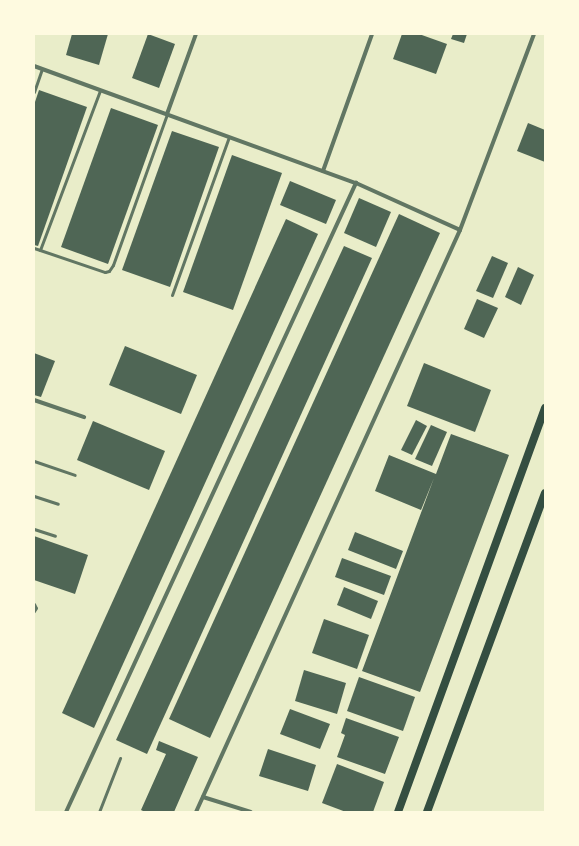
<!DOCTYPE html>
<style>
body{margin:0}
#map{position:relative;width:579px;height:846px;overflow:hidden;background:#e9edc9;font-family:Commissioner,sans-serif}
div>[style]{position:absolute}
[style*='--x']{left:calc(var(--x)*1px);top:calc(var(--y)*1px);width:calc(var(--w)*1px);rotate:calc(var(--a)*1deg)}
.building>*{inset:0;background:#4f6655}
.service>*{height:3px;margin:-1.5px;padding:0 1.5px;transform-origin:1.5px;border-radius:1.5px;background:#617663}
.minor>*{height:4px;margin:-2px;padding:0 2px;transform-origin:2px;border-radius:2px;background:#617663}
.secondary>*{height:8px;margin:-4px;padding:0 4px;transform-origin:4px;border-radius:4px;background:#344e41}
span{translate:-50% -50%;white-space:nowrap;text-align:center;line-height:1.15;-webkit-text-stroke:4px #fefae0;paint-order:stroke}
.frame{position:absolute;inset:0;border:35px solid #fefae0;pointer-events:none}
</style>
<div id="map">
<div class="building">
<div style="clip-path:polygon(72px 34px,108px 34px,99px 65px,66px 55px)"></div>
<div style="clip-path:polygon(148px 34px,175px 44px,159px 88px,132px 78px)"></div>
<div style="clip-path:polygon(402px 34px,419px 34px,447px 44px,436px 74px,393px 59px)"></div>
<div style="clip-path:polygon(453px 34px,467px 34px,464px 43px,451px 39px)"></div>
<div style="clip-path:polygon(39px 90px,87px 107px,38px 246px,34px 245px,34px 105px)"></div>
<div style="clip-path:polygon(111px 108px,158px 125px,108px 264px,61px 247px)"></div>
<div style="clip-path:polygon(528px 123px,545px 130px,545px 162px,517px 151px)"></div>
<div style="clip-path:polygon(172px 131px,219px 147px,170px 287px,122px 270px)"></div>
<div style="clip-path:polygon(232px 155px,282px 173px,233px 310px,183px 292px)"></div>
<div style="clip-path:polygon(290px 181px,336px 200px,326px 224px,280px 205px)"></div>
<div style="clip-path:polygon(359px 198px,391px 212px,376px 247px,344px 233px)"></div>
<div style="clip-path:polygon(399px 214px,440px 233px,210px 738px,169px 719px)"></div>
<div style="clip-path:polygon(286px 219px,318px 234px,94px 728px,62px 713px)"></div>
<div style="clip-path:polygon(344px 246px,372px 258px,147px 754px,116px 740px)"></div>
<div style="clip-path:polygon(492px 256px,508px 263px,493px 298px,476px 291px)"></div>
<div style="clip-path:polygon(518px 267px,534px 275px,521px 305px,505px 297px)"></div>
<div style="clip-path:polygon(477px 299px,498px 308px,484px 338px,464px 329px)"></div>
<div style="clip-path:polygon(125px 346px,197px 375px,181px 414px,109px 385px)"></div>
<div style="clip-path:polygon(34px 353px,55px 361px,41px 397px,34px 395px)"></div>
<div style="clip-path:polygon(424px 363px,491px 390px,475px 432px,407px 406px)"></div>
<div style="clip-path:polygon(416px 420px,427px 426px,412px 455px,401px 450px)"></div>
<div style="clip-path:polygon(93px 421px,165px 451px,149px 490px,77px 460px)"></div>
<div style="clip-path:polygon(431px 425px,447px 432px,432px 466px,415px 459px)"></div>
<div style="clip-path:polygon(451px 434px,509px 455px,420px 692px,362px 671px,434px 478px,421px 510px,375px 491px,389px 455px,436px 474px)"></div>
<div style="clip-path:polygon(355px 532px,403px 551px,396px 569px,348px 550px)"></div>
<div style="clip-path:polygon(34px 536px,88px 555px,75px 594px,34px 580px)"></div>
<div style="clip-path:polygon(342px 558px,391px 576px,384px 595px,335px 577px)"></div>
<div style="clip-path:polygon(344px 587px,378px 601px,371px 619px,337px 605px)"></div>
<div style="clip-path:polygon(324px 619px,369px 635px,357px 669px,312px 653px)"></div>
<div style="clip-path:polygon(304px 670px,346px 683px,337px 714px,295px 701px)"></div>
<div style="clip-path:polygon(359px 677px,415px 697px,403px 731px,347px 711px)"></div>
<div style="clip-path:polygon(290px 709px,330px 724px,320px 749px,280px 734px)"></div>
<div style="clip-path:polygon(346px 718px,399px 737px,385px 774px,337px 757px,345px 735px,341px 733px)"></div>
<div style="clip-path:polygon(159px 741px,198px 757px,174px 812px,145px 812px,141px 810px,166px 754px,156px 750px)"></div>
<div style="clip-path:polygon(268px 749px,316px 765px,308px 791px,259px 776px)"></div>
<div style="clip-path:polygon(337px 764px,384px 782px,373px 812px,346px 812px,322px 803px)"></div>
</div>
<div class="service">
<div style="--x:34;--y:92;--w:24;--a:-71"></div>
<div style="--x:34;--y:248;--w:75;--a:18.7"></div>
<div style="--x:105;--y:272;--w:4;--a:-14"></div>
<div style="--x:109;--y:271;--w:7;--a:-56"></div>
<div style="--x:113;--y:265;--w:160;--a:-70.3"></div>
<div style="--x:40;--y:250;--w:171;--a:-69.4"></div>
<div style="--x:172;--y:295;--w:168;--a:-70.2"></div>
<div style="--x:34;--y:461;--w:43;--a:18.9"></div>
<div style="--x:34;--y:496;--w:25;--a:18"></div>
<div style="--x:34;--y:529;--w:22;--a:18"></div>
<div style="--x:34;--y:604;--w:4;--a:63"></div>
<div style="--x:36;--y:608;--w:4;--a:124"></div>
<div style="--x:99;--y:812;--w:58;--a:-68.7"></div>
</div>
<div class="minor">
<div style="--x:34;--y:66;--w:343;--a:20"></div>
<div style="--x:356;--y:183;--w:114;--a:24.3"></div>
<div style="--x:167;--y:114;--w:85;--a:-70.1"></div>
<div style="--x:323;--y:171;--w:145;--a:-70.3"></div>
<div style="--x:34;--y:400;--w:53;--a:18.8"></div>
<div style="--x:203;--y:797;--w:50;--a:17.4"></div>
<div style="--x:66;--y:812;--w:693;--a:-65.25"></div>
<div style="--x:196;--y:812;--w:639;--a:-65.6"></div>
<div style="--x:460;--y:230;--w:210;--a:-69.3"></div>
</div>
<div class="secondary">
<div style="--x:398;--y:812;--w:430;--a:-70"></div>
<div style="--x:427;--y:812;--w:340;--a:-69.7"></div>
</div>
<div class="frame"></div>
</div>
